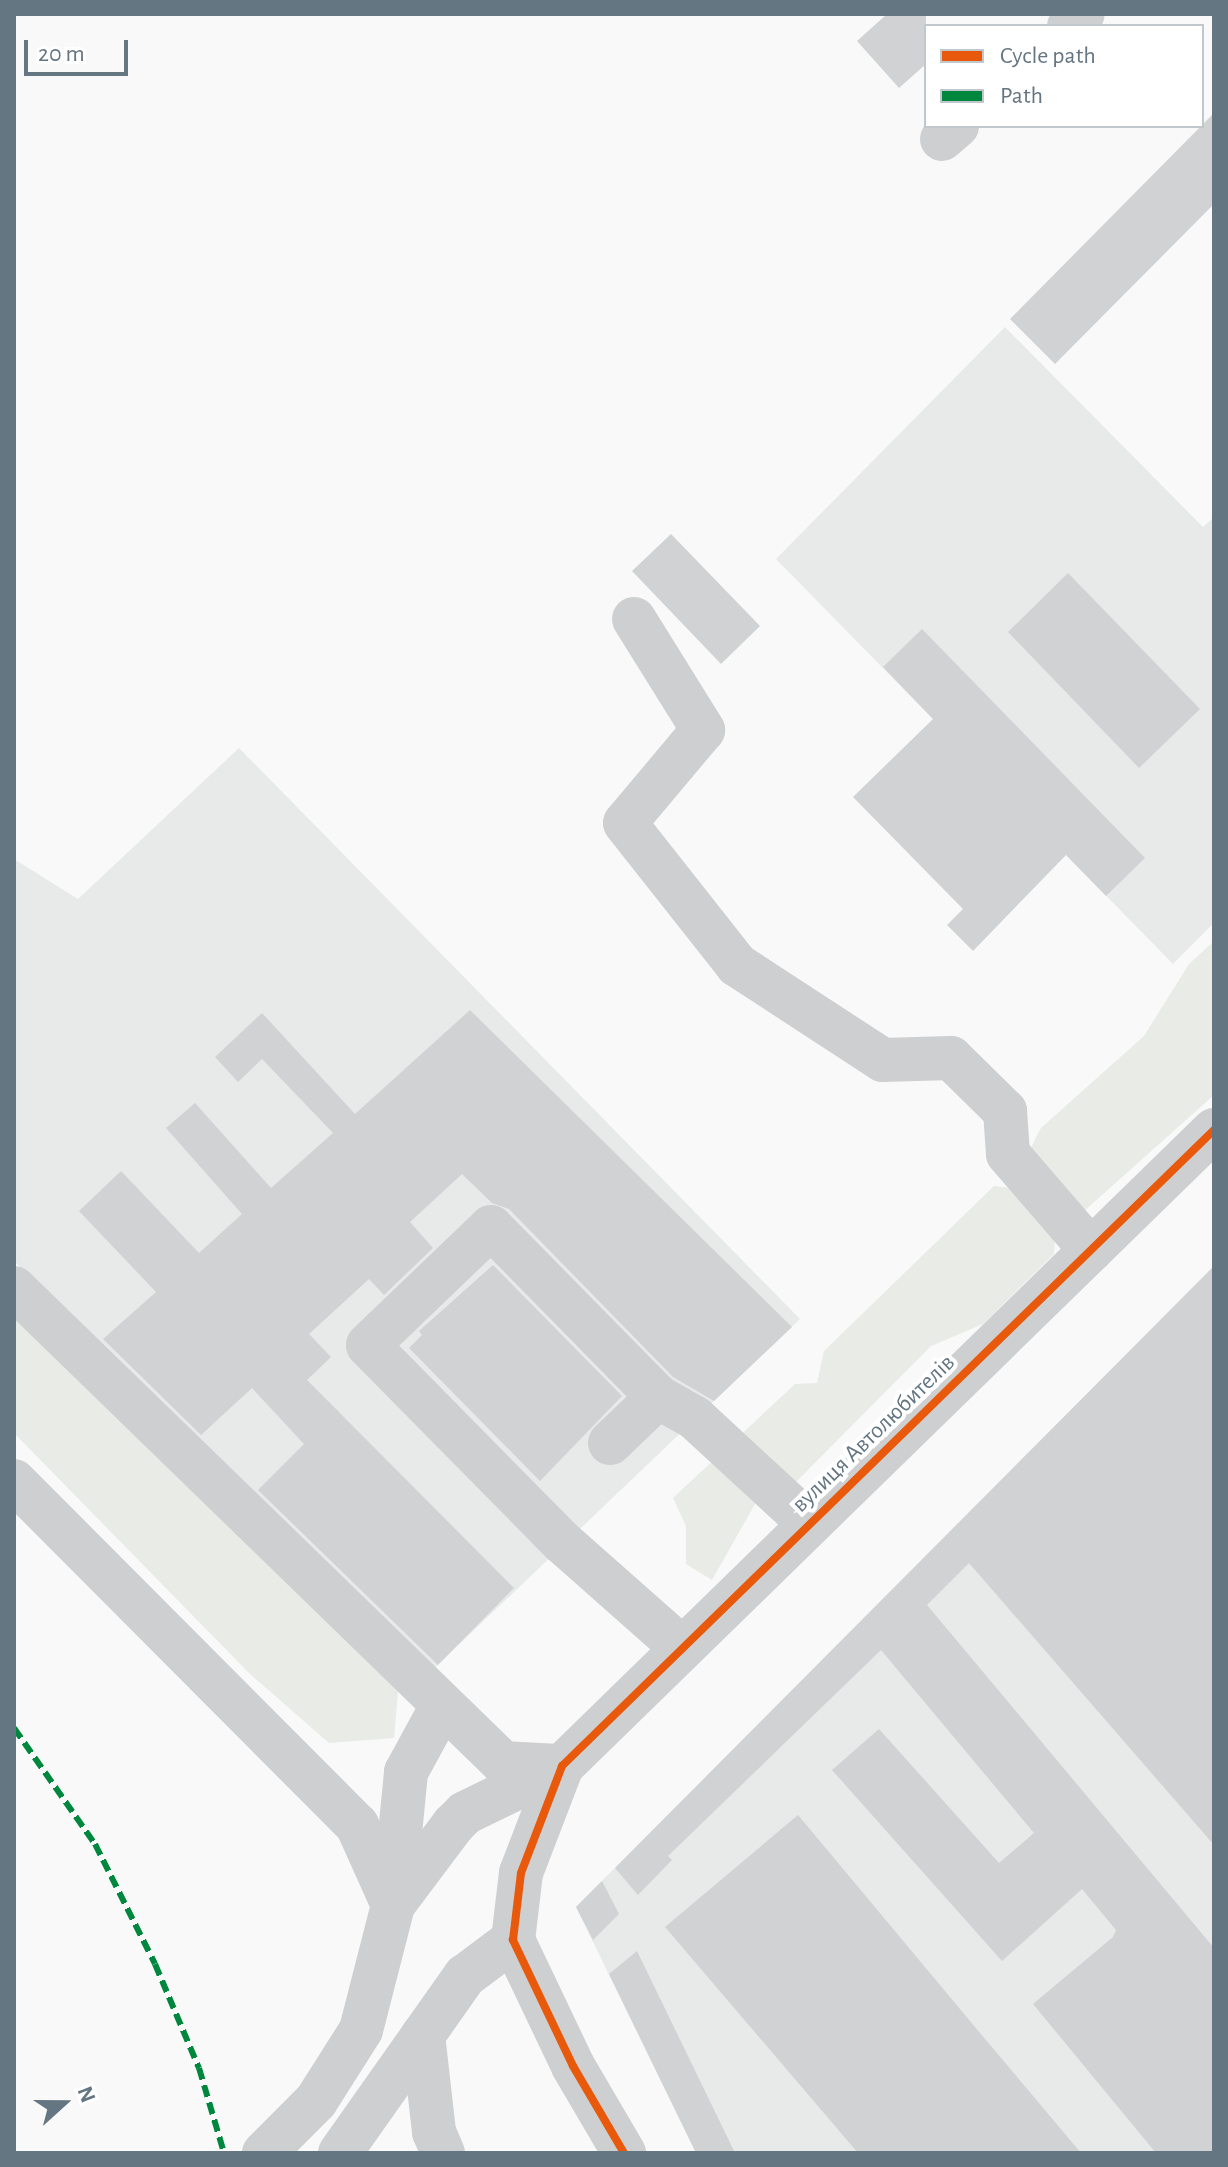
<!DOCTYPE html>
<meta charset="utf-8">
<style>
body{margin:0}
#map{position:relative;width:1228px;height:2167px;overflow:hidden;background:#f9f9f9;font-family:"Alegreya Sans",sans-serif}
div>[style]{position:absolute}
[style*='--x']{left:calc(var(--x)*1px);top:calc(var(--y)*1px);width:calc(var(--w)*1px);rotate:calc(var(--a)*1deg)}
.built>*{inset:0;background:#e8e9e9}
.green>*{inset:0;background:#e8ebe6}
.building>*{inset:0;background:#d0d2d3}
.minor>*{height:44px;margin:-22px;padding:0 22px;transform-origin:22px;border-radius:22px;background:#cecfd0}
.quiet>*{height:6px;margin-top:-3px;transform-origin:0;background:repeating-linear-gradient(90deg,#00873e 0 12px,transparent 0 18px)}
.cycleway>*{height:8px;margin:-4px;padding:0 4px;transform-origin:4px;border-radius:4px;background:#e8590c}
span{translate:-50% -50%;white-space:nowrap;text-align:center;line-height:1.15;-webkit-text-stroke:8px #fff;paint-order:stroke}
.street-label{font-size:24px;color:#657683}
.frame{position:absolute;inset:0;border:16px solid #657683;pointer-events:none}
.legend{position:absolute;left:924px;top:24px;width:280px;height:104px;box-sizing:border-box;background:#fff;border:2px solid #c1c8cd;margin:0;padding:10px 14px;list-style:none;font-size:24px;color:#657683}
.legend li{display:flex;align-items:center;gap:16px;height:40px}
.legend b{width:40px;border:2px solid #c1c8cd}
.north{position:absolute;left:24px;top:2063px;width:80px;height:80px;-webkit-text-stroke:6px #fff;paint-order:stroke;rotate:69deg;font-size:22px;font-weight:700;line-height:32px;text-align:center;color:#657683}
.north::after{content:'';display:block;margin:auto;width:28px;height:36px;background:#657683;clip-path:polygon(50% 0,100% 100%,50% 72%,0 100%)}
.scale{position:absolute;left:24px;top:40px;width:104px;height:36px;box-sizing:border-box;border:4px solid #657683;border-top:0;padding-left:10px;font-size:24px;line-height:28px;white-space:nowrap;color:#657683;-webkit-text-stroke:6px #fff;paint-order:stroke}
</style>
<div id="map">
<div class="built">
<div style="clip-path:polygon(1005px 327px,1203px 527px,1214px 517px,1214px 923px,1173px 964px,776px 559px)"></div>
<div style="clip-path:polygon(239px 748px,800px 1319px,428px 1674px,14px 1261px,14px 859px,78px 899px)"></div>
<div style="clip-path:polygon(1214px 1266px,1214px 2153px,696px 2153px,576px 1907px)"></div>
</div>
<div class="green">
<div style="clip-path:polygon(1214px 941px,1214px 1095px,1083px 1212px,1056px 1223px,1054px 1254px,983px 1324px,931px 1346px,791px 1487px,755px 1504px,712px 1580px,686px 1564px,686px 1526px,673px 1498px,795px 1384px,817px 1383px,824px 1351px,994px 1186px,1010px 1188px,1041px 1128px,1144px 1036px,1189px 964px)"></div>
<div style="clip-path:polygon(14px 1311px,399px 1680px,394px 1738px,329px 1743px,249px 1673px,14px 1433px)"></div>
</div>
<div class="building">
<div style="clip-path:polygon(887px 14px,926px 14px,926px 64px,899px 88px,857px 41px)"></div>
<div style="clip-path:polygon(1214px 113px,1214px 204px,1055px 364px,1010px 319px)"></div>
<div style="clip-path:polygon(671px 534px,760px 626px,721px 664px,632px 571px)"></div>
<div style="clip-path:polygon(1068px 573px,1200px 709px,1139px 768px,1008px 632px)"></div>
<div style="clip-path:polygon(922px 629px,1145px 858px,1106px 896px,1066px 855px,973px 951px,947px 925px,963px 909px,853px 797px,933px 719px,883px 667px)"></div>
<div style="clip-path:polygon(470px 1010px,792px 1327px,714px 1401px,673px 1377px,509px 1209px,492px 1203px,462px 1174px,410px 1222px,433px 1248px,384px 1295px,369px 1279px,309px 1334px,331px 1357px,307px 1380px,514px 1588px,438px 1665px,258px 1490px,304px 1444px,252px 1388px,201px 1435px,103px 1339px,156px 1292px,79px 1211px,121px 1171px,199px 1253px,242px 1214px,166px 1128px,195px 1103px,271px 1188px,333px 1133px,262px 1059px,238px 1082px,215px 1057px,262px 1013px,355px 1114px)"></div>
<div style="clip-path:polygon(493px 1265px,622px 1396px,540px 1481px,409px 1348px,422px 1335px,419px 1331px)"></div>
<div style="clip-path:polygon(1214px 1266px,1214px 1845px,969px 1563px,927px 1605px,1214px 1948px,1214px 2153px,1156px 2153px,1033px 2004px,1113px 1937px,1116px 1930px,1082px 1889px,1002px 1961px,832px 1770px,879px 1729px,999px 1863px,1034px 1833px,881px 1650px,668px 1856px,672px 1860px,638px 1895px,615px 1868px)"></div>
<div style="clip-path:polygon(798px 1815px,975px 2027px,1081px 2153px,858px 2153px,665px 1927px)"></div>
<div style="clip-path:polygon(602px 1881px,619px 1914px,593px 1940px,576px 1907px)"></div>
<div style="clip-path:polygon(637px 1951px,735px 2153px,696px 2153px,609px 1974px)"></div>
</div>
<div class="minor">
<div style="--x:1069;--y:26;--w:18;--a:-41"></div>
<div style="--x:942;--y:139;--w:20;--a:-41"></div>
<div style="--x:634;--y:619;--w:131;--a:58.1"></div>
<div style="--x:703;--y:730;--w:121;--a:130"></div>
<div style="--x:625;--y:823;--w:181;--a:51.7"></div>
<div style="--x:737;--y:965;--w:174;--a:33.1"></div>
<div style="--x:883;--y:1060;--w:68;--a:-1.7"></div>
<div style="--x:951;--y:1058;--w:76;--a:44.5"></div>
<div style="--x:1005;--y:1111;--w:43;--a:86"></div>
<div style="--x:1008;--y:1154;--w:127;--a:49.2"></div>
<div style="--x:14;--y:1288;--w:682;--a:44.17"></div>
<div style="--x:503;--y:1763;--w:56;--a:3.1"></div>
<div style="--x:610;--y:1443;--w:66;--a:-43.8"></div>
<div style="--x:14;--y:1481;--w:486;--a:45.1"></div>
<div style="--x:357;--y:1825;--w:88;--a:65.8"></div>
<div style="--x:393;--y:1905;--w:134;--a:-84.4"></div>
<div style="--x:406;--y:1772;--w:75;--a:-61.4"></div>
<div style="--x:682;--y:1648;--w:160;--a:-138.5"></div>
<div style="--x:562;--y:1542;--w:276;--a:-134.6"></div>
<div style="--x:368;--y:1345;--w:170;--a:-43.8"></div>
<div style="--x:491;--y:1227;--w:238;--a:45.5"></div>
<div style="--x:658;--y:1397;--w:43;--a:29.6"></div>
<div style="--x:695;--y:1418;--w:156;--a:42.7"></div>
<div style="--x:562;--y:1766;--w:115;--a:111"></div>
<div style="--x:521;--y:1873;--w:67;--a:96.8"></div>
<div style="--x:513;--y:1940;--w:140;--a:64.5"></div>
<div style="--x:573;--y:2066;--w:101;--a:59.6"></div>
<div style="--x:423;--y:2035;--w:98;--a:83.5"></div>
<div style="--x:434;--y:2132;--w:23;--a:67"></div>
<div style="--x:264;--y:2153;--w:74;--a:-45"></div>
<div style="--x:316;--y:2101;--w:84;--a:-57.6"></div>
<div style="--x:361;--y:2030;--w:129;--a:-75.6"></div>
<div style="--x:393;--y:1905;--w:100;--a:-53.1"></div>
<div style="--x:453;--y:1825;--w:17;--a:-45"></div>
<div style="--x:465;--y:1813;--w:108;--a:-25.9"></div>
<div style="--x:562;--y:1766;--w:911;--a:-44.29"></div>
<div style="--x:340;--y:2153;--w:217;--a:-54.8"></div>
<div style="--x:465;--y:1976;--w:60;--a:-36.9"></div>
</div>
<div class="quiet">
<div style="--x:14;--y:1728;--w:141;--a:55.1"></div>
<div style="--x:95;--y:1844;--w:134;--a:63.4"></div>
<div style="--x:155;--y:1964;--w:113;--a:67.1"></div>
<div style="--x:199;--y:2068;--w:89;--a:73.6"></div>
</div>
<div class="cycleway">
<div style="--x:624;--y:2153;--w:101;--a:-120.4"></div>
<div style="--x:573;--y:2066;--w:140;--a:-115.5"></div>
<div style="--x:513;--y:1940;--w:67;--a:-83.2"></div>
<div style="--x:521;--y:1873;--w:115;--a:-69"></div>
<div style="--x:562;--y:1766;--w:911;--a:-44.29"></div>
</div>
<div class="street-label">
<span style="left:874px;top:1434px;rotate:-44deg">вулиця Автолюбителів</span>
</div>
<div class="frame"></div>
<ul class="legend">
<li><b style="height:10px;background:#e8590c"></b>Cycle path</li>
<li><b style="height:10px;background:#00873e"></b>Path</li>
</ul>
<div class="north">N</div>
<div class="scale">20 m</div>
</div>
